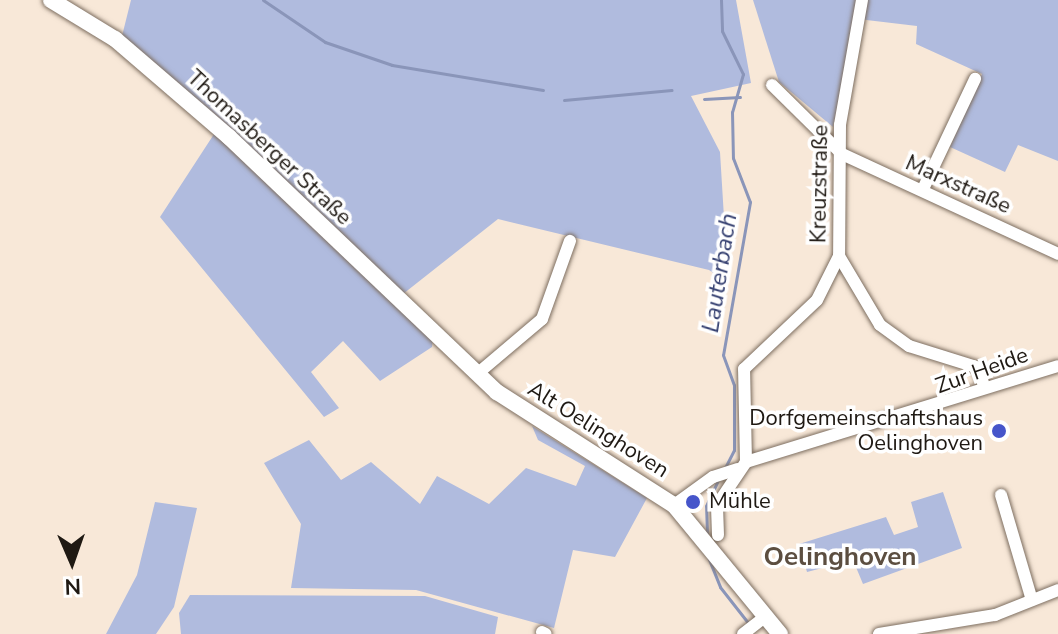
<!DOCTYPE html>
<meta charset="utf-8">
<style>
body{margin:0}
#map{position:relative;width:1058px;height:634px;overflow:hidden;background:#f8e8d8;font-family:"Nunito Sans",sans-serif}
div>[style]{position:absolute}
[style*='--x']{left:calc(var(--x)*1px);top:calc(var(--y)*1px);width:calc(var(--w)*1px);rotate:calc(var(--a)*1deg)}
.green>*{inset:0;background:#b0bbde}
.stream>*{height:3px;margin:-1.5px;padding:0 1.5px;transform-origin:1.5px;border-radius:1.5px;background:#8a95b9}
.roads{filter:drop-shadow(0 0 2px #7d6e60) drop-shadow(0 0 2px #7d6e60)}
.minor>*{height:12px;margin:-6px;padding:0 6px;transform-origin:6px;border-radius:6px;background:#fff}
.major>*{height:16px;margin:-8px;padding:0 8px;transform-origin:8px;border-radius:8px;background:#fff}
.dots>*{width:22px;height:22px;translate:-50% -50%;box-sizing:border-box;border:4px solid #fff;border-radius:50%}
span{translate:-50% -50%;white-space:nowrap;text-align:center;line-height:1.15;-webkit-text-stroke:7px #fff;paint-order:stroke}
.street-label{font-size:22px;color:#1f1913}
.poi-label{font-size:22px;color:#1f1913}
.right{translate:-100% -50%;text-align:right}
.left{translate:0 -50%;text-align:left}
.water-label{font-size:24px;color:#333e6f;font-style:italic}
.quarter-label{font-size:26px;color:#5c4e40;font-weight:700}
.north{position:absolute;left:32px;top:522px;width:80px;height:80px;-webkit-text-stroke:6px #fff;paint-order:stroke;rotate:178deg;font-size:22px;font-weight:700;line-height:32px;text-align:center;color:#1f1913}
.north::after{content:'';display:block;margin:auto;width:28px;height:36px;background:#1f1913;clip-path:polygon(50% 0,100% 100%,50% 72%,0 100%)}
</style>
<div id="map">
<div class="green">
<div style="clip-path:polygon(131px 0,736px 0,751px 83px,691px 96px,720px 152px,728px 283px,709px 270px,498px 219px,403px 294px,122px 36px)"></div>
<div style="clip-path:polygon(753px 0,860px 0,833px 127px,779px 82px)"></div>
<div style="clip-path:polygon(863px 0,1058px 0,1058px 161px,1018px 145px,1005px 172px,950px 147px,982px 74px,916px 44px,917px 26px,858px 19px)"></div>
<div style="clip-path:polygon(216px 131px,433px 338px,432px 347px,380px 381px,343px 341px,311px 372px,339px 408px,324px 417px,160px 217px)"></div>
<div style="clip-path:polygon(532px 426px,647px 498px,615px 557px,573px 550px,554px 628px,416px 590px,291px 588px,301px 524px,264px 463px,309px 440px,341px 480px,371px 462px,420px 504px,437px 476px,489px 504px,526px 468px,576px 486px,585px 466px,538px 440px)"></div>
<div style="clip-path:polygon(943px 492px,962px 548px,863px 584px,853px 560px,807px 572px,799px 544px,886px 517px,894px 535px,918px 527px,911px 502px)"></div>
<div style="clip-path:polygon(155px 502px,197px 508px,174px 607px,156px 634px,106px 634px,137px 575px)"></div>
<div style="clip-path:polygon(190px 595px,425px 596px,498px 617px,495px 634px,181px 634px,179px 613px)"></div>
</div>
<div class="stream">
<div style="--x:263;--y:0;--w:75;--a:34.1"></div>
<div style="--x:325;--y:42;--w:71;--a:18.9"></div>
<div style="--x:392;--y:65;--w:153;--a:9.4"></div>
<div style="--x:721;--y:0;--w:31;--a:88"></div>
<div style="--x:722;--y:31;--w:48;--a:64"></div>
<div style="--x:743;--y:74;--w:40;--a:106"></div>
<div style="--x:732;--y:112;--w:46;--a:88.8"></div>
<div style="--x:733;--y:158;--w:47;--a:68.9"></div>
<div style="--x:750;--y:202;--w:155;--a:100"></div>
<div style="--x:723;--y:355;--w:32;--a:70"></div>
<div style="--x:734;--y:385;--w:65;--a:90"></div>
<div style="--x:734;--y:450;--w:22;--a:117"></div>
<div style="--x:704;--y:99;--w:36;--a:-3"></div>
<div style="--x:564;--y:100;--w:108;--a:-5.3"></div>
<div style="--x:707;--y:533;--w:27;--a:-92"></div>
<div style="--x:706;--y:506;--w:29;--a:-65"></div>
<div style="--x:708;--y:557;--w:32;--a:68"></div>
<div style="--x:720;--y:587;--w:47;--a:51.9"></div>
</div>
<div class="roads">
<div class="minor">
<div style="--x:862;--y:0;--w:127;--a:100"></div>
<div style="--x:840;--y:125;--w:131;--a:90.4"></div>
<div style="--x:839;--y:256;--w:80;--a:59.3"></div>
<div style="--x:880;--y:325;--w:36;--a:36"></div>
<div style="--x:909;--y:346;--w:73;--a:17.4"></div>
<div style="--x:979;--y:368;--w:20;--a:75"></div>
<div style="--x:772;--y:85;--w:98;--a:44.6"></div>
<div style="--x:842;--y:154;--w:238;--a:24.8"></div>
<div style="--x:923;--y:189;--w:122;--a:-64.7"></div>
<div style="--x:477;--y:374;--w:85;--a:-40.2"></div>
<div style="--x:542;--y:319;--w:83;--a:-70.3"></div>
<div style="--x:746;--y:462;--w:93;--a:-91.2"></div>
<div style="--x:744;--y:369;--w:100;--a:-43.4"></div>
<div style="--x:817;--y:300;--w:49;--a:-63.4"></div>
<div style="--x:1001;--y:495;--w:109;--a:73.6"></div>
<div style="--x:674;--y:505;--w:48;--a:-35.7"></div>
<div style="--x:713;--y:477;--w:26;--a:-18"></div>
<div style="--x:718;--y:535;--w:30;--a:-92"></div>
<div style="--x:717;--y:505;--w:52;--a:-56"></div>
<div style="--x:746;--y:462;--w:326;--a:-17.1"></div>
<div style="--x:542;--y:632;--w:4;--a:27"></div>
<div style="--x:743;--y:634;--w:29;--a:-38"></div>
<div style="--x:879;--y:634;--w:118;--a:-9.3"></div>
<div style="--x:995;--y:615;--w:68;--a:-21.6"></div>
</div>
<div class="major">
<div style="--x:51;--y:0;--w:75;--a:31.4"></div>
<div style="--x:115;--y:39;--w:150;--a:40.7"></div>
<div style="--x:229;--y:137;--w:370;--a:43.6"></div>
<div style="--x:497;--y:392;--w:210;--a:32.6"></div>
<div style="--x:674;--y:505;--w:167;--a:50.6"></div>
</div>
</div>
<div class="dots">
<div style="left:999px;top:431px;background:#4655ca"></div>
<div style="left:693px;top:502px;background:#4655ca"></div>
</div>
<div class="street-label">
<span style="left:269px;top:148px;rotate:43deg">Thomasberger Straße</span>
<span style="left:820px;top:184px;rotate:-89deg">Kreuzstraße</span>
<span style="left:958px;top:185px;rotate:24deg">Marxstraße</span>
<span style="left:982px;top:371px;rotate:-20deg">Zur Heide</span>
<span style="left:598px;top:430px;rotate:32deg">Alt Oelinghoven</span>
</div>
<div class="poi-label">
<span class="right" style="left:983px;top:431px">Dorfgemeinschaftshaus<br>Oelinghoven</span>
<span class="left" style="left:709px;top:502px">Mühle</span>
</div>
<div class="water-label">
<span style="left:720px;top:273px;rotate:-81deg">Lauterbach</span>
</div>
<div class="quarter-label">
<span style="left:840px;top:557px">Oelinghoven</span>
</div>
<div class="north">N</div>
</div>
